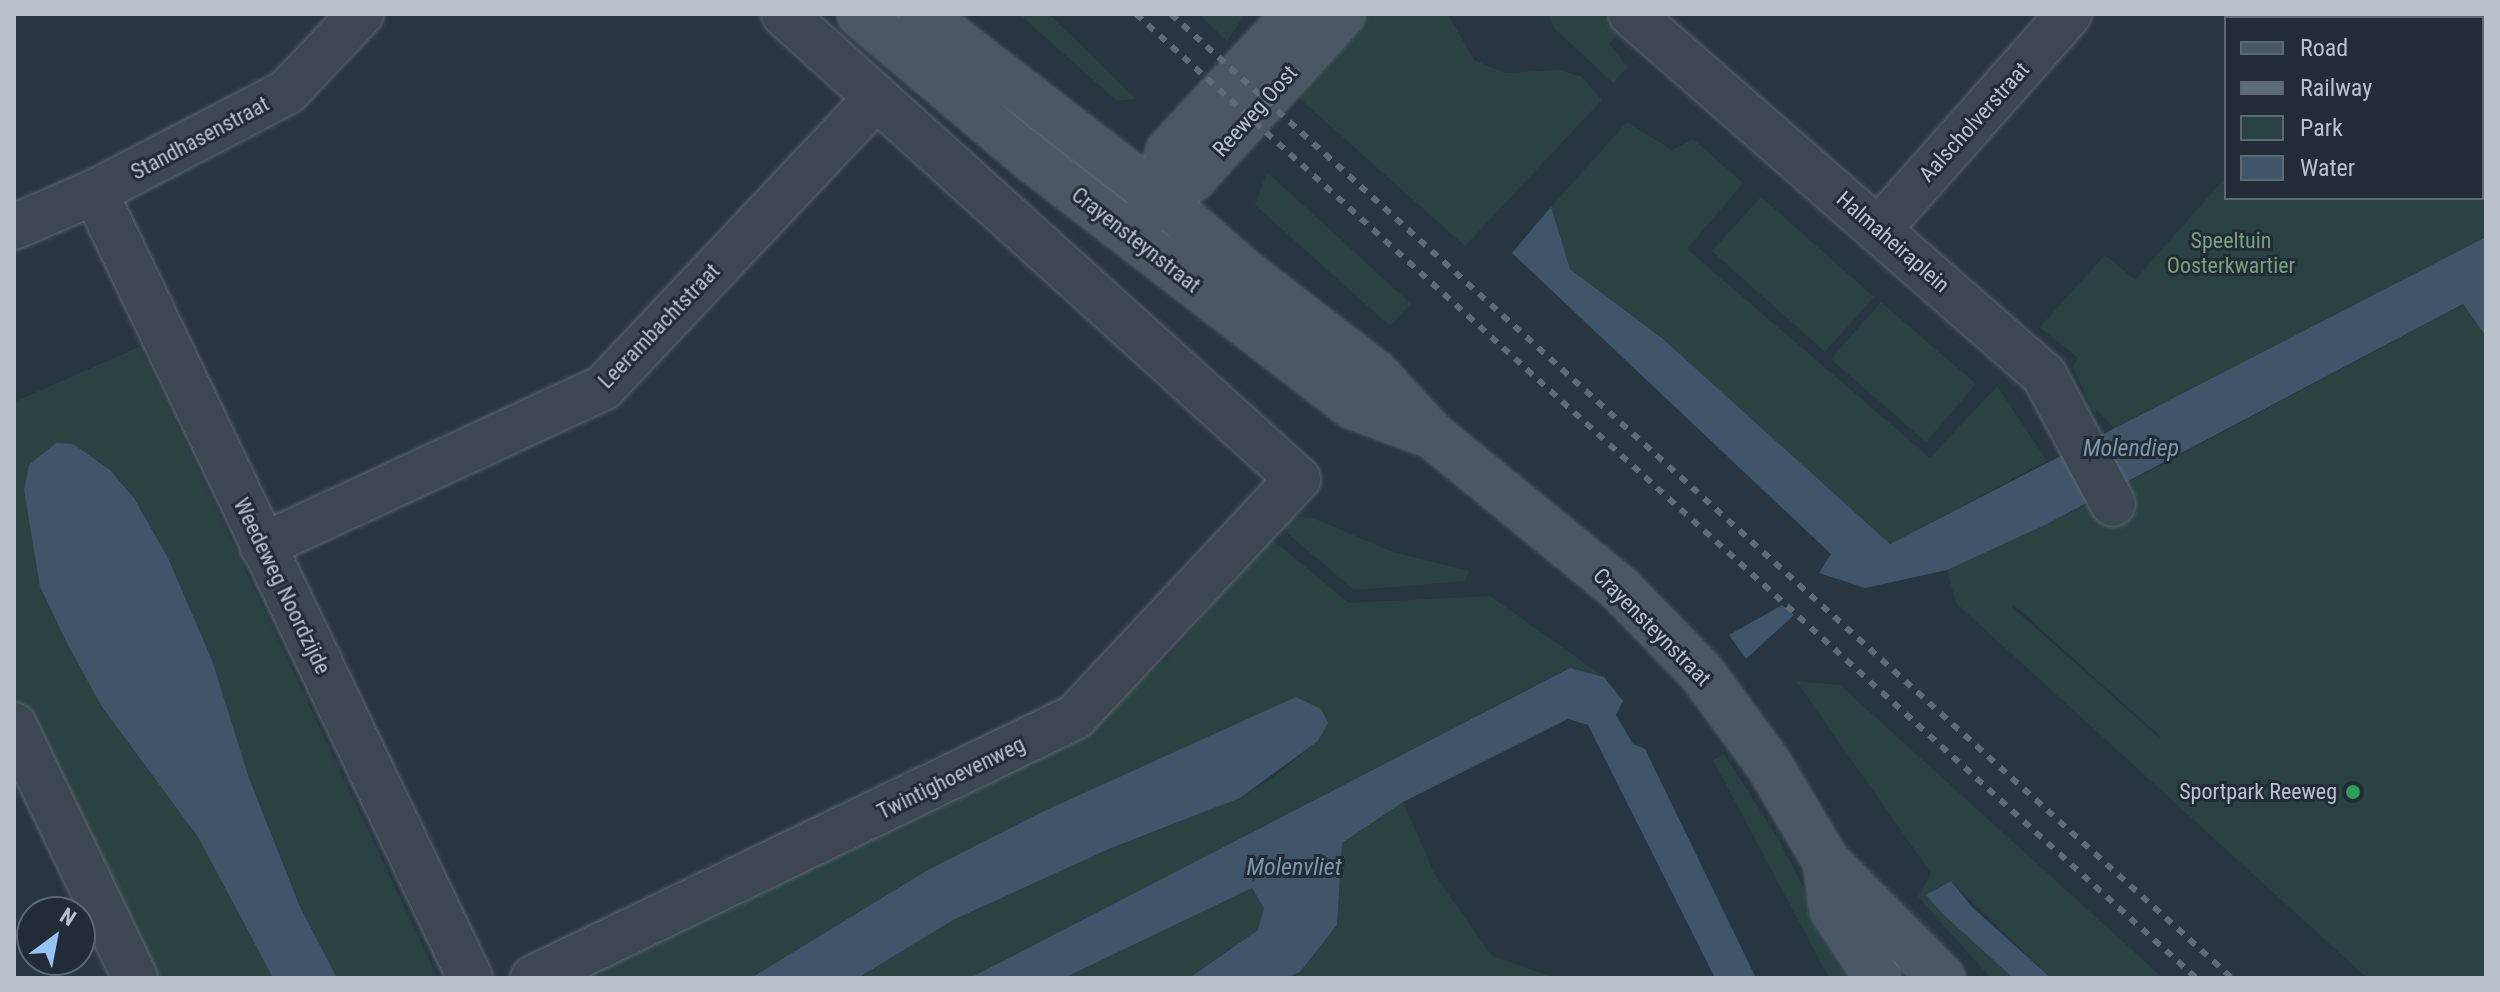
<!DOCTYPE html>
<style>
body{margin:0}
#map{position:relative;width:2500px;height:992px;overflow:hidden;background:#283642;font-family:"Roboto Condensed",sans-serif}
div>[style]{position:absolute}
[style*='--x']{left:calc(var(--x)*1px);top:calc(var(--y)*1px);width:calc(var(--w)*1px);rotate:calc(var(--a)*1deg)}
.green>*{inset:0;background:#2a4242}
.water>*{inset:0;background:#3f556a}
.roads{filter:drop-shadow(0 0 2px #5a656f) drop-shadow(0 0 2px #5a656f)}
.street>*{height:44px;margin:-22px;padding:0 22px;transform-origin:22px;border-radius:22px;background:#3c4751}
.secondary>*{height:44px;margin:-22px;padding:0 22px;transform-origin:22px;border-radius:22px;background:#4a5764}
.rail>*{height:6px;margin-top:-3px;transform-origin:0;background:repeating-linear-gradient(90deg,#5e6c78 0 8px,transparent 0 16px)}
.dots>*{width:22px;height:22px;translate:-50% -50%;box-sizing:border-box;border:4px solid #212c37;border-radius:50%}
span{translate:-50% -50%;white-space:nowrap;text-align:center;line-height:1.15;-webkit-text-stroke:6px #212c37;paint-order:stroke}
.street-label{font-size:22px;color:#b9c2cb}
.park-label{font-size:22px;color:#78a07d}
.poi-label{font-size:22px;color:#b9c2cb}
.right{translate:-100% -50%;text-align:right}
.water-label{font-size:24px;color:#7b96ac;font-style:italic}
.frame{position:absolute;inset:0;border:16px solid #b9c2cb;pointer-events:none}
.legend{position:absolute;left:2224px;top:16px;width:260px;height:184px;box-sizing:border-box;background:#212c37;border:2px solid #5e6872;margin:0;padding:10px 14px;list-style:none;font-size:24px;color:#b9c2cb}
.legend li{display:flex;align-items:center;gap:16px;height:40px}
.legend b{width:40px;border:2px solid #5e6872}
.north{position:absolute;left:16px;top:896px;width:80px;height:80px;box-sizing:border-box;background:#212c37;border:2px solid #5e6872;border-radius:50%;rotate:32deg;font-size:22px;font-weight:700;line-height:32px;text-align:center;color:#b9c2cb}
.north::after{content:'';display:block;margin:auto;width:28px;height:36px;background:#95c4f4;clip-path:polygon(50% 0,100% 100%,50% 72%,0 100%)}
</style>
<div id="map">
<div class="green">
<div style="clip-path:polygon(1019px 14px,1049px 14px,1136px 99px,1117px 101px)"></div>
<div style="clip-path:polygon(1199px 14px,1245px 14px,1227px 41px)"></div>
<div style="clip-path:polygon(1362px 14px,1448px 14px,1474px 60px,1505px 73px,1557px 70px,1581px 76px,1602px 100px,1465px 246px,1298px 97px)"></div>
<div style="clip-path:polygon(1548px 14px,1601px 14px,1620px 31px,1609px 44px,1628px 67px,1613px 83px,1554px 28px)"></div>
<div style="clip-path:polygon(2486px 99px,2486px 237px,2114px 428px,2097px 410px,2094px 412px,2072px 367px,2078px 358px,2040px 327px,2105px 255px,2135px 280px,2226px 177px,2226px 198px,2482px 198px)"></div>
<div style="clip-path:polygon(1627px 122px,1672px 150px,1693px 139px,1743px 183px,1687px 249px,1930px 458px,1997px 386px,2047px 461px,1890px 544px,1663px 339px,1570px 269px,1551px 207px)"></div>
<div style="clip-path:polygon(1267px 172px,1411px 304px,1390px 326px,1255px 205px)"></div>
<div style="clip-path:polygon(1761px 197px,1874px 297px,1825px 352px,1712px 251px)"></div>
<div style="clip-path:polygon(1881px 302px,1976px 384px,1926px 442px,1831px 359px)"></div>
<div style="clip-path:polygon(evenodd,2464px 304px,2486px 336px,2486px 978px,2367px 978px,1956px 603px,1947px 570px,2078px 509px,2464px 304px,2014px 605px,2160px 737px,2160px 738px,2012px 607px,2014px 605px)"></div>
<div style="clip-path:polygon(139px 347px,158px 385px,438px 978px,337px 978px,300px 907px,249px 778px,212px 660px,168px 558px,134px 498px,110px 470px,40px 587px,102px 707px,198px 837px,273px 978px,149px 978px,14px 695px,14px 402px)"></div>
<div style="clip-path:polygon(1296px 517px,1313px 518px,1393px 552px,1469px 571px,1465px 581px,1354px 590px,1279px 526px)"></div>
<div style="clip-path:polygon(1269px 537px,1349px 603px,1490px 596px,1604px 677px,1569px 668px,970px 978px,858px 978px,953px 920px,1111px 848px,1240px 798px,1270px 780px,1318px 741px,1296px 697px,926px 871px,751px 978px,565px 978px,1066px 744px,1171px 655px)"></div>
<div style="clip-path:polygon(1796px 681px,1840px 685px,2163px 978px,2051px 978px,1951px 881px,1927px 895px,2013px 978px,1991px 978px,1918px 897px,1931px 873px)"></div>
<div style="clip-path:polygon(1724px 754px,1776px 835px,1851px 978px,1829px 978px,1713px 760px)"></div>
<div style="clip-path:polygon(1403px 802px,1435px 875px,1492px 956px,1556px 978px,1286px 978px,1300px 972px,1337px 925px,1342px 843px)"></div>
<div style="clip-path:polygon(1252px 888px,1264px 908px,1258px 930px,1189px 978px,1064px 978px)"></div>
</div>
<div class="water">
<div style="clip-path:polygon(1551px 207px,1570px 269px,1663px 339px,1890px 544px,2486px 237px,2486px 336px,2463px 304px,2047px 524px,1947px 570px,1865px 588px,1819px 573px,1831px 554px,1512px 253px)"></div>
<div style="clip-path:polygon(56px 443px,73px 444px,110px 470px,134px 498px,168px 558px,212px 660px,249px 778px,300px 907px,337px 978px,273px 978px,198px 837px,102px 707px,69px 647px,40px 587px,24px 490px,29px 465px)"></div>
<div style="clip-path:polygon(1782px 605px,1794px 615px,1746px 659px,1729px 635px)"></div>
<div style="clip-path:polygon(1570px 668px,1604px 677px,1623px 701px,1616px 715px,1633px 744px,1645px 749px,1756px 978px,1715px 978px,1588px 725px,1568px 719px,1403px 802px,1342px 843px,1337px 925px,1300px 972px,1286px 978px,1189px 978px,1258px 930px,1264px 908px,1252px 888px,1064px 978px,970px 978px)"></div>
<div style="clip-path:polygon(1296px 697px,1321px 709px,1328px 723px,1318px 741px,1240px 798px,1111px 848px,953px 920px,858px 978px,751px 978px,926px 871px,1042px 812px)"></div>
<div style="clip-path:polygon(1951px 881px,1972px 907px,2051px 978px,2013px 978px,1943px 914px,1926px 895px)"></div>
</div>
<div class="roads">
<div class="street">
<div style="--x:1631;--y:14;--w:549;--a:41.16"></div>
<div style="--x:2044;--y:375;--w:146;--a:61.9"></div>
<div style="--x:95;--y:192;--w:871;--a:64.49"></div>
<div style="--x:14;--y:227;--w:88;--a:-23.4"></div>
<div style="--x:95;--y:192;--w:216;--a:-27.5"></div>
<div style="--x:287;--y:92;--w:108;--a:-46.5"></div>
<div style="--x:1878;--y:230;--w:288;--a:-48.5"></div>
<div style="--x:262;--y:546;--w:377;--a:-24.9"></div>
<div style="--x:604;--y:387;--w:397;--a:-46.7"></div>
<div style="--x:14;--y:725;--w:280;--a:64.4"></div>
<div style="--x:533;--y:978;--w:602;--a:-25.71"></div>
<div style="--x:1075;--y:717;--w:326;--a:-46.9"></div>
<div style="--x:1298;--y:479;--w:693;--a:-137.87"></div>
</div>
<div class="secondary">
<div style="--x:860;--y:14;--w:224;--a:40.1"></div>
<div style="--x:1031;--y:158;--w:406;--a:37.6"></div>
<div style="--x:1353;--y:406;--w:78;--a:20.3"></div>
<div style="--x:921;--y:14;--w:299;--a:37.7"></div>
<div style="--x:1158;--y:197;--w:116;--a:41.1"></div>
<div style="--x:1245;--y:273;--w:164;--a:37.6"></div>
<div style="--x:1375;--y:373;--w:84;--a:47.4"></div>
<div style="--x:1432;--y:435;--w:243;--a:39.3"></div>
<div style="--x:1620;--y:589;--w:116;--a:45.7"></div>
<div style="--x:1701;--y:672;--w:115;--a:53.8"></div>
<div style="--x:1769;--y:765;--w:112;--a:59.3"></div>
<div style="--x:1826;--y:861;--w:165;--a:45.2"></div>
<div style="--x:1158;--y:197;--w:40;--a:-28"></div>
<div style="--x:1193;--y:178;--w:222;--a:-47.7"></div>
<div style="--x:1144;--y:217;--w:24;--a:-55"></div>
<div style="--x:1158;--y:197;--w:47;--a:-76.6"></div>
<div style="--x:1169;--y:151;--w:187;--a:-47.2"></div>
<div style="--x:1826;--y:861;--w:49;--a:81.7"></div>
<div style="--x:1833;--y:909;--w:82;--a:56.9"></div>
</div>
</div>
<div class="rail">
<div style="--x:1136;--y:14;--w:1433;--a:42.28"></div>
<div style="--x:1171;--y:14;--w:1434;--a:42.26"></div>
</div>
<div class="dots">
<div style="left:2353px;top:792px;background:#2e9e5b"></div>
</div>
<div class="street-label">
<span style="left:1255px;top:111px;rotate:-48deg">Reeweg Oost</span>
<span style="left:1974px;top:122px;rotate:-48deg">Aalscholverstraat</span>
<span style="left:200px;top:138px;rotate:-28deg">Standhasenstraat</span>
<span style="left:1136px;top:240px;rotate:38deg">Crayensteynstraat</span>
<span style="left:1893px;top:242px;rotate:41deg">Halmaheiraplein</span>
<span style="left:659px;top:326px;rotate:-46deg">Leerambachtstraat</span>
<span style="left:282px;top:586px;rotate:64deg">Weedeweg Noordzijde</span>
<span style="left:1652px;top:627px;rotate:45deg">Crayensteynstraat</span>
<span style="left:951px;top:778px;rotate:-26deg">Twintighoevenweg</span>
</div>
<div class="park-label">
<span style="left:2231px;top:253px">Speeltuin<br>Oosterkwartier</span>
</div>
<div class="poi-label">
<span class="right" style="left:2337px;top:792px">Sportpark Reeweg</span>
</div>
<div class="water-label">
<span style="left:2131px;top:449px">Molendiep</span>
<span style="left:1294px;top:868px">Molenvliet</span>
</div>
<div class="frame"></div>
<ul class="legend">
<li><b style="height:10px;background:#4a5764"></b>Road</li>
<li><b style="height:10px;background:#5e6c78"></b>Railway</li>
<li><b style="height:22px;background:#2a4242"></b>Park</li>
<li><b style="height:22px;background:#3f556a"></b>Water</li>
</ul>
<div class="north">N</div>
</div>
